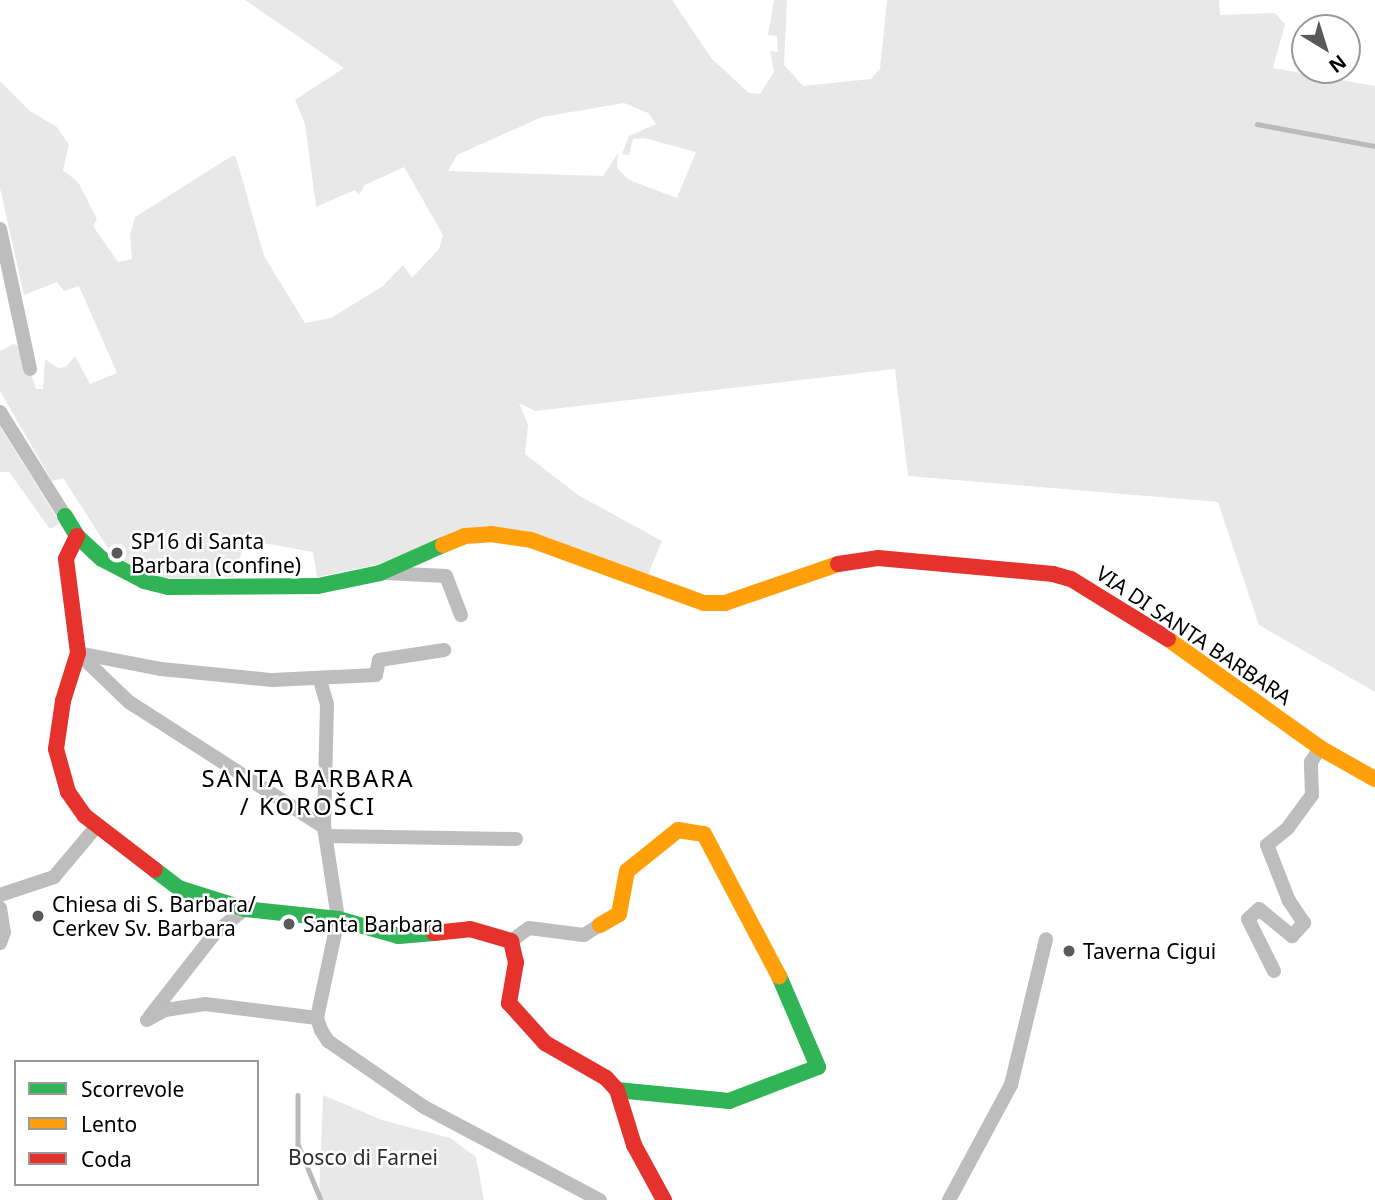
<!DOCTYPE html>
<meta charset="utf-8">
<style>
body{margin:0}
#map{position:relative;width:1375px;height:1200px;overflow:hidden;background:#fff;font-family:"Noto Sans",sans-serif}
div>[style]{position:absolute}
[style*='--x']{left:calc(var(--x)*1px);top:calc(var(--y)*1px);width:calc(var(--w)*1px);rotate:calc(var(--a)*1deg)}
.green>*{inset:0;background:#e8e8e8}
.stream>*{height:4.5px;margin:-2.25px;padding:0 2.25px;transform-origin:2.25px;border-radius:2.25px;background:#bababa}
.street>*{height:14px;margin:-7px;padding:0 7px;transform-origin:7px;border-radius:7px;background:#bdbdbd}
.fast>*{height:16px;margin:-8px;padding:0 8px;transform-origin:8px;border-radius:8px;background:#30b455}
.slow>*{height:16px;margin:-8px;padding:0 8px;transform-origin:8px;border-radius:8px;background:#ff9f0a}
.jam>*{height:16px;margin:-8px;padding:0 8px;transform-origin:8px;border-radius:8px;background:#e5322d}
.dots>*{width:19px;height:19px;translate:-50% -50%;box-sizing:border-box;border:4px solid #fff;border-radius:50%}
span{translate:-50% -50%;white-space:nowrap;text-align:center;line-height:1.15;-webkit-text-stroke:5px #fff;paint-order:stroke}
.poi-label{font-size:21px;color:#000}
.left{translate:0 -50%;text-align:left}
.street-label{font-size:21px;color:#000}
.park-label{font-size:21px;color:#2d2d2d}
.quarter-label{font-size:24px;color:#000;letter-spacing:2px}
.legend{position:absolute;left:14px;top:1060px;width:245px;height:126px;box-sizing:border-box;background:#fff;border:2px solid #999;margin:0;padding:9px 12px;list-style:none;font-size:21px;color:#000}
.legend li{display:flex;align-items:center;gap:14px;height:35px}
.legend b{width:35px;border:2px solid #999}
.north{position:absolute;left:1291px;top:14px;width:70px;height:70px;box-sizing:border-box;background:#fff;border:2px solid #999;border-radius:50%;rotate:142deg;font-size:19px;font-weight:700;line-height:28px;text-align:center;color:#000}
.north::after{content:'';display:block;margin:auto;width:24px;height:32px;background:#595959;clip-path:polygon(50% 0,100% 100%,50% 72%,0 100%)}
</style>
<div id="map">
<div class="green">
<div style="clip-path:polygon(evenodd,245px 0,672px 0,712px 59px,749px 93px,760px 94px,774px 72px,770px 51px,778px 52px,777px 36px,768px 35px,774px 0,787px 0,784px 65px,803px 86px,871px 79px,880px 69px,887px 0,1219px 0,1220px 15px,1275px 13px,1285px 24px,1273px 68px,1375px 86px,1375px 692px,1259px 625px,1218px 502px,908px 476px,895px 369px,535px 411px,519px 403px,528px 425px,525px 454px,578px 495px,662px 541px,647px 577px,483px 528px,380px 564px,317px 577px,313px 552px,246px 540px,233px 577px,160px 579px,113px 556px,63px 478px,52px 481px,0 391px,0 351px,14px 344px,23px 348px,36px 389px,43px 389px,45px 359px,58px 368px,66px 367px,75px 356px,90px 384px,117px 373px,79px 286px,64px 291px,57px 282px,24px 295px,0 188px,0 81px,30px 111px,57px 127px,69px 145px,63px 170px,78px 182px,97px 219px,93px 226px,118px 262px,132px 259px,130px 235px,135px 217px,232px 156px,236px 157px,264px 256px,305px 323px,331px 318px,383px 286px,403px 265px,412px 278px,439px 249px,443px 235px,404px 167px,365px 185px,359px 195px,355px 190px,316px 207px,305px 124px,295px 100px,344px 68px,245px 0,624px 103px,648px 113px,656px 124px,629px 136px,622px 154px,629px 155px,633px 139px,644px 138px,696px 152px,677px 198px,629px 180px,617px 168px,618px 153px,603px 176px,448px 171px,457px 155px,542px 117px,624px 103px)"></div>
<div style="clip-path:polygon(0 426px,60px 523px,50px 529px,9px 472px,0 472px)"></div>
<div style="clip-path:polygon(323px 1095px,382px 1120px,450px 1138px,476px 1157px,484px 1200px,319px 1200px)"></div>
</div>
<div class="stream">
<div style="--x:1257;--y:124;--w:120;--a:10.6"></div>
<div style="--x:298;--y:1095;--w:49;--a:90"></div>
<div style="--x:298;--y:1144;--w:61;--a:67.7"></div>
</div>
<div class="street">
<div style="--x:0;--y:229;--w:143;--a:77.9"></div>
<div style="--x:0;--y:412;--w:123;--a:58"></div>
<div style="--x:385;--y:573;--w:61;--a:2.8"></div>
<div style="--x:446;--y:576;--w:42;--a:69"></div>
<div style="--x:78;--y:653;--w:85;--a:10.9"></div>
<div style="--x:161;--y:669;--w:112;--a:5.7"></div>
<div style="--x:272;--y:680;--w:104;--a:-2.8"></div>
<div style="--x:376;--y:675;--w:15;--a:-79"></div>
<div style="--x:379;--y:660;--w:66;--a:-8.7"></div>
<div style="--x:78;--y:653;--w:71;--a:43.9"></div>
<div style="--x:129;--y:702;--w:232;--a:32.7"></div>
<div style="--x:320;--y:680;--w:25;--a:74"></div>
<div style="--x:327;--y:704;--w:123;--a:91.4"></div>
<div style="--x:324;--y:827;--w:93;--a:81.3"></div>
<div style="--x:338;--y:919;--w:101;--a:102"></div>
<div style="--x:317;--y:1018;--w:13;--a:72"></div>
<div style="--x:321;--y:1030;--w:13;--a:58"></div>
<div style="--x:328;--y:1041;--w:116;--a:34.5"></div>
<div style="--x:424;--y:1107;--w:199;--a:27.9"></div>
<div style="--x:326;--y:836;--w:190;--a:0.9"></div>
<div style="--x:0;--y:895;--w:57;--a:-18.4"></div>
<div style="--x:54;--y:877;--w:65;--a:-50"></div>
<div style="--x:0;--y:908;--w:24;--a:81"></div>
<div style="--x:4;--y:932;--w:12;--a:110"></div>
<div style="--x:511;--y:941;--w:22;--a:-36"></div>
<div style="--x:529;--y:928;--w:55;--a:7.3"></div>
<div style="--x:584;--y:935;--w:19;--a:-32"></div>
<div style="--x:1274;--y:971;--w:58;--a:-116.6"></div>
<div style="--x:1248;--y:919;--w:15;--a:-42"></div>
<div style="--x:1259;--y:909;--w:43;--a:39.3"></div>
<div style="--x:1292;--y:936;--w:18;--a:-47"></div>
<div style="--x:1304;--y:923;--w:27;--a:-124"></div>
<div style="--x:1289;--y:901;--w:60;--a:-111.4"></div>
<div style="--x:1267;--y:845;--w:26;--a:-39"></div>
<div style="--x:1287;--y:829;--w:42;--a:-53.7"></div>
<div style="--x:1312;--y:795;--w:33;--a:-92"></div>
<div style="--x:1311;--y:762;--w:17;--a:-57"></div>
<div style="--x:150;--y:1016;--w:105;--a:-51.9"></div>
<div style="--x:215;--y:933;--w:38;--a:-39"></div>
<div style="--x:147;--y:1020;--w:21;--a:-29"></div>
<div style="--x:165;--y:1010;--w:40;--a:-8.5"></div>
<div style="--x:205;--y:1004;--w:113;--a:7.1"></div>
<div style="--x:949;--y:1200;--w:131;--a:-61.7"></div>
<div style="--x:1011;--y:1085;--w:150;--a:-76.5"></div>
</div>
<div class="fast">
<div style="--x:65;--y:516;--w:23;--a:59"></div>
<div style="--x:77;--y:536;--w:34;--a:43"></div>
<div style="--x:102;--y:559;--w:47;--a:27.6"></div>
<div style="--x:144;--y:581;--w:25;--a:14"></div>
<div style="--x:168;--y:587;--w:150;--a:-0.4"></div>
<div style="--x:318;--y:586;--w:63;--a:-11.8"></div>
<div style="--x:380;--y:573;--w:69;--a:-24"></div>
<div style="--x:155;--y:870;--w:30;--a:37"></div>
<div style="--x:179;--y:888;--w:69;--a:17.7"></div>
<div style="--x:245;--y:909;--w:94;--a:6.1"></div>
<div style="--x:338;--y:919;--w:63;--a:15.6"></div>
<div style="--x:399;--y:936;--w:35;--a:-5"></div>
<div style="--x:617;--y:1090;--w:113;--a:5.6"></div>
<div style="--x:729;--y:1101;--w:95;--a:-20.9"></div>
<div style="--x:818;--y:1067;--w:99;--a:-113.2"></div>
</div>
<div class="slow">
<div style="--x:443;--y:545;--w:24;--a:-22"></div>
<div style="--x:465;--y:536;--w:26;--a:-4"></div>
<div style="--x:491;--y:534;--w:40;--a:8.5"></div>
<div style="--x:531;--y:540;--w:184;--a:20"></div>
<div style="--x:704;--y:603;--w:21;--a:0"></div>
<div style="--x:725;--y:603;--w:120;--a:-19"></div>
<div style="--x:1168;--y:639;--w:187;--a:35.6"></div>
<div style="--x:1320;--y:748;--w:63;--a:29.4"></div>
<div style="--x:600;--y:925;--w:22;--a:-30"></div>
<div style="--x:619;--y:914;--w:44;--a:-79.5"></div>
<div style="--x:627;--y:871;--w:65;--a:-38.8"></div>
<div style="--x:678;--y:830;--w:26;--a:9"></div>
<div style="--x:704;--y:834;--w:161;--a:62.2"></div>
</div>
<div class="jam">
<div style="--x:77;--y:536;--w:25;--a:116"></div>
<div style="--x:66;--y:559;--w:95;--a:82.7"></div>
<div style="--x:78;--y:653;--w:50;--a:107.4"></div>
<div style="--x:63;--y:701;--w:49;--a:98.3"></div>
<div style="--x:56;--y:749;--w:45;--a:74.4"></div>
<div style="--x:68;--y:792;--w:29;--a:55"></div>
<div style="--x:85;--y:816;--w:88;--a:37.6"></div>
<div style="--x:838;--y:564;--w:40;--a:-8.5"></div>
<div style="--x:878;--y:558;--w:176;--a:5.2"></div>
<div style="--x:1053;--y:574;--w:19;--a:16"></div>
<div style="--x:1071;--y:579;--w:114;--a:31.7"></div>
<div style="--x:434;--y:933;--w:36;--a:-6"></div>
<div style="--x:470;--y:929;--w:43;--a:16.3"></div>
<div style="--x:511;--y:941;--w:22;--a:77"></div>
<div style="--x:516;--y:962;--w:42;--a:99.7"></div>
<div style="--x:509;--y:1003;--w:54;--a:48"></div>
<div style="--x:545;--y:1043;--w:70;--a:29.8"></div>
<div style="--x:606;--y:1078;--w:16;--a:47"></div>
<div style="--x:617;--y:1090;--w:58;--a:72.8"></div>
<div style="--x:634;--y:1145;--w:63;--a:61.4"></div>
</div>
<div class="dots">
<div style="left:117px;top:553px;background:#595959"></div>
<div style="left:38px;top:916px;background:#595959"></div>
<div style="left:289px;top:924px;background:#595959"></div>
<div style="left:1069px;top:951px;background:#595959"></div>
</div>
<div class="poi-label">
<span class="left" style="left:131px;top:553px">SP16 di Santa<br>Barbara (confine)</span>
<span class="left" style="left:52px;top:916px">Chiesa di S. Barbara/<br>Cerkev Sv. Barbara</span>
<span class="left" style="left:303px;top:924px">Santa Barbara</span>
<span class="left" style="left:1083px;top:951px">Taverna Cigui</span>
</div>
<div class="street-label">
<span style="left:1194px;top:635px;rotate:34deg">VIA DI SANTA BARBARA</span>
</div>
<div class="park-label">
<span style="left:363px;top:1157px">Bosco di Farnei</span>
</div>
<div class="quarter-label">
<span style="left:308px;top:792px">SANTA BARBARA<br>/ KOROŠCI</span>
</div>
<ul class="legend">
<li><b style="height:9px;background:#30b455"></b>Scorrevole</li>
<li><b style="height:9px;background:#ff9f0a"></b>Lento</li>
<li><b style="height:9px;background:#e5322d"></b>Coda</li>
</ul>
<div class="north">N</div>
</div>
